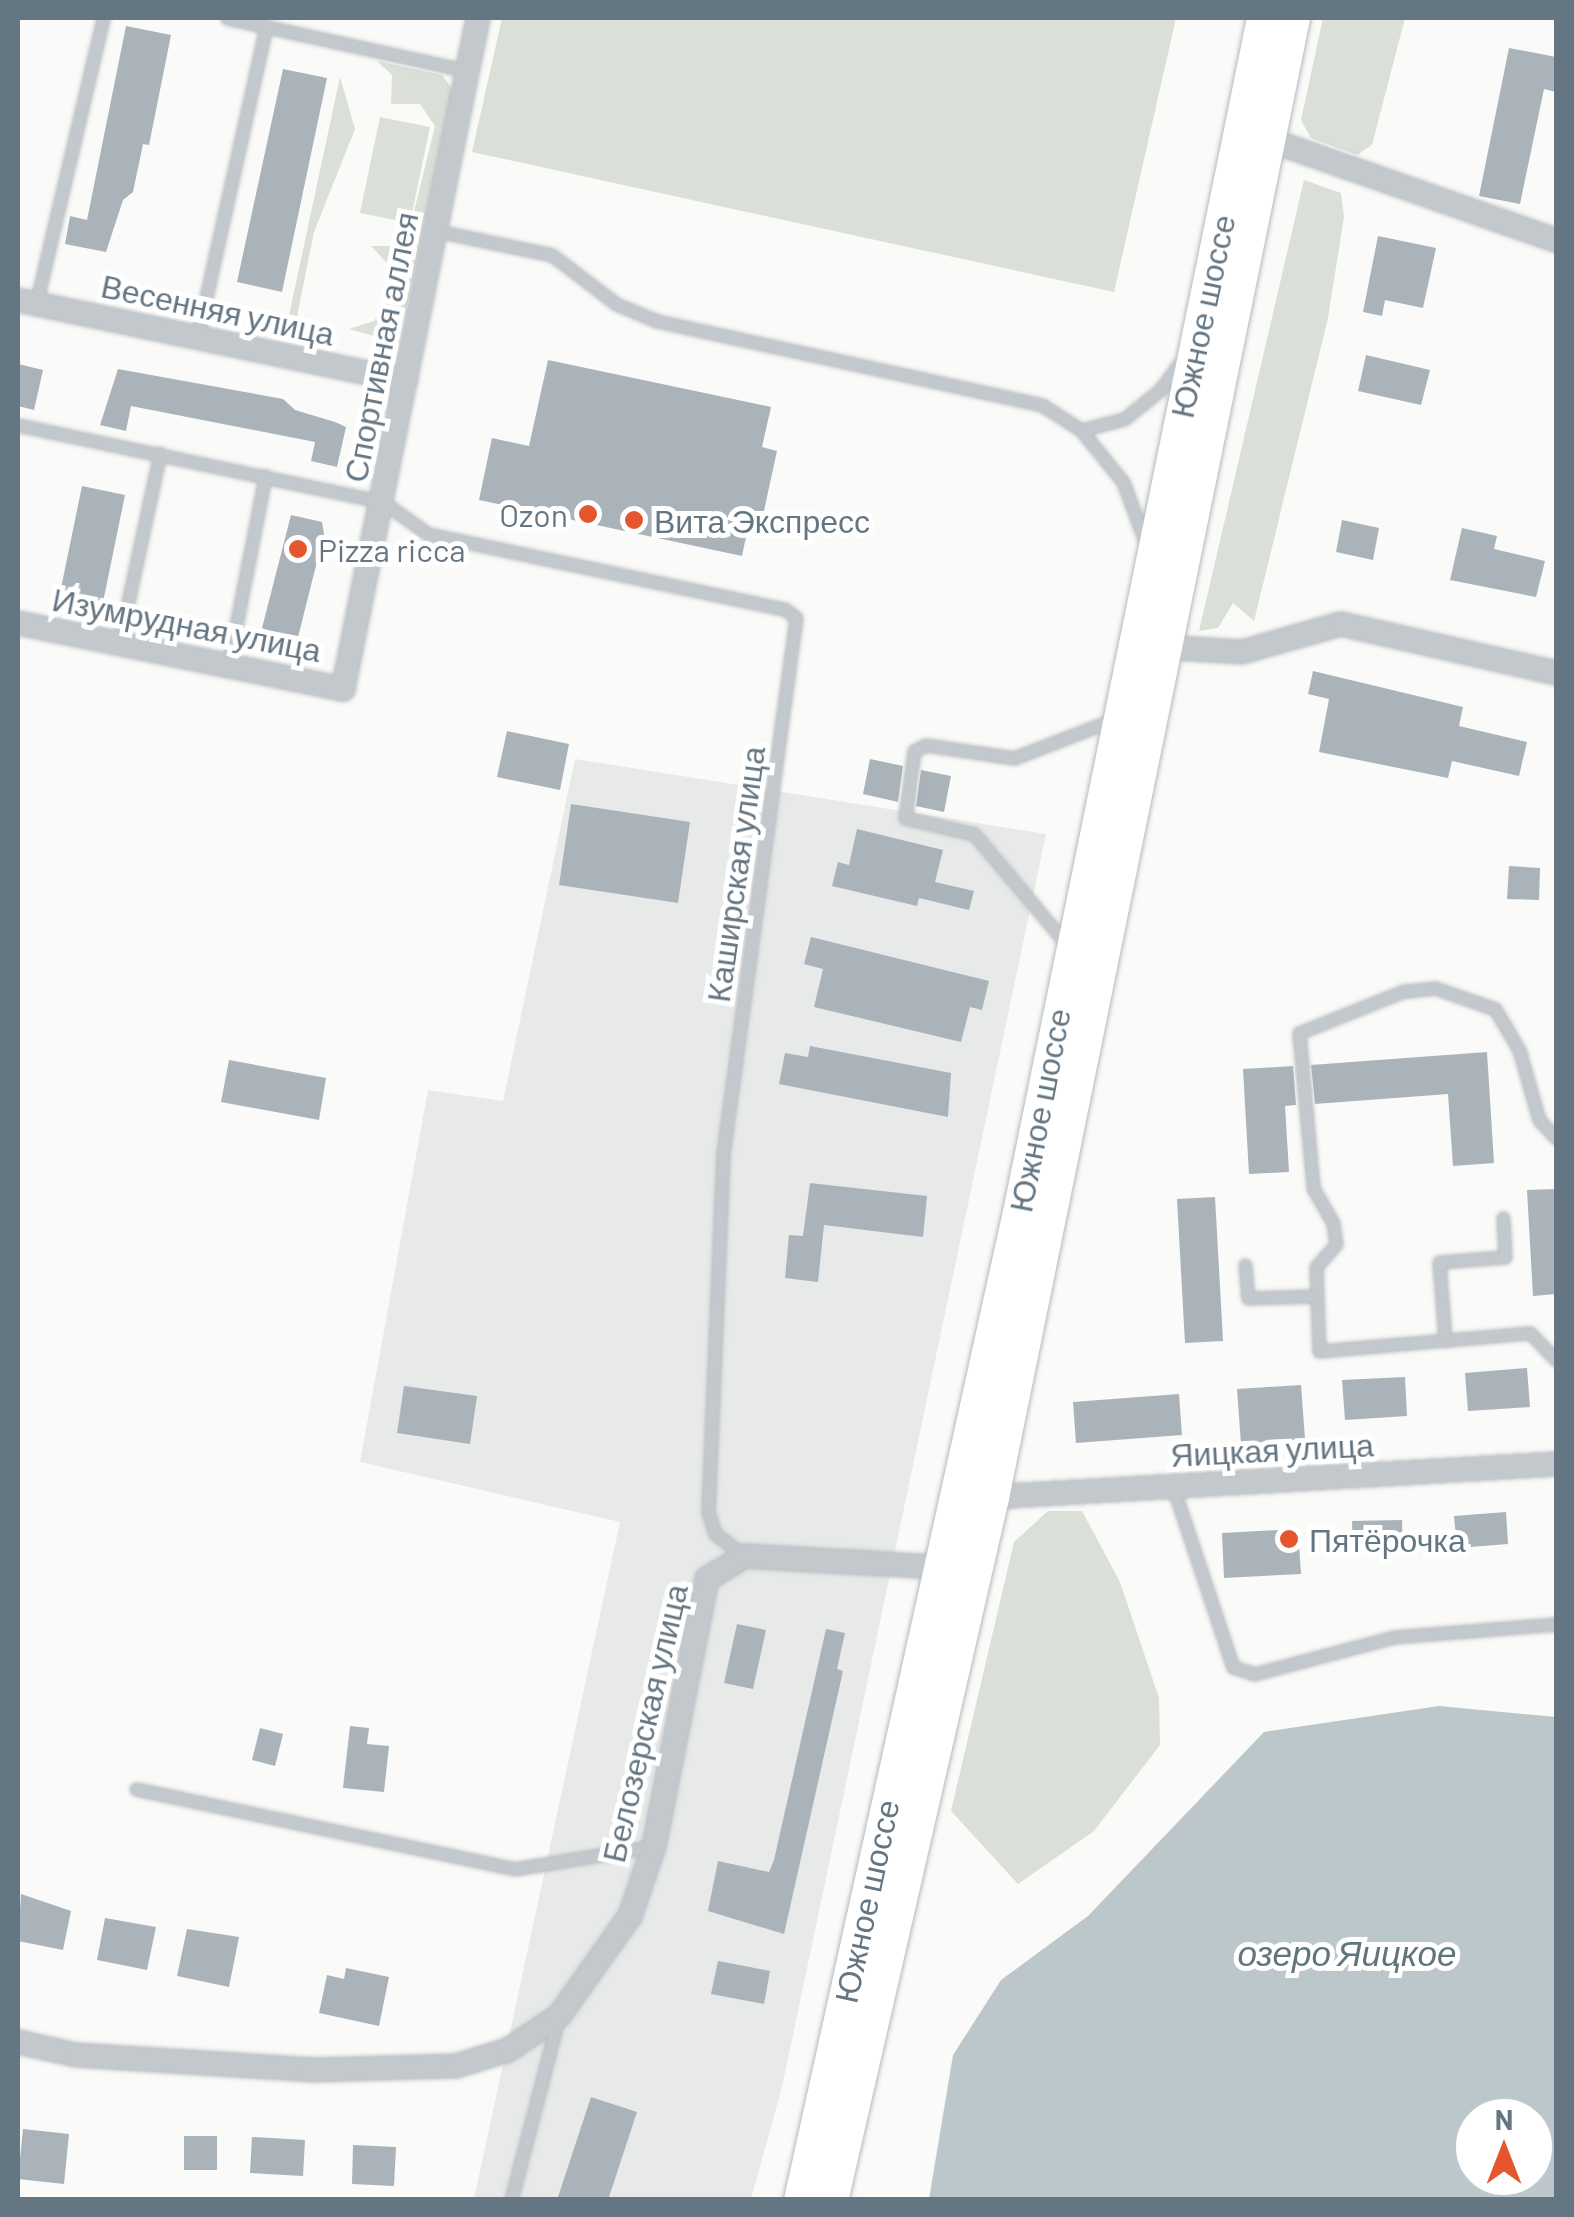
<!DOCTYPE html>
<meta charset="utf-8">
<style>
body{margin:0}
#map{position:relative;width:1574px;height:2217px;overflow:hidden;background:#fafaf8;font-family:Barlow,sans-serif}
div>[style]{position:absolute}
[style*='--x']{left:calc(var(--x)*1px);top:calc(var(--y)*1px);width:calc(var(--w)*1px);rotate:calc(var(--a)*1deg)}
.built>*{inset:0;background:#e8e9e9}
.green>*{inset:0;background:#dadfd7}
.water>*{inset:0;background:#bbc7cb}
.building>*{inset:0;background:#aab3b9}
.roads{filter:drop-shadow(0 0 2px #b5babe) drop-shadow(0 0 2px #b5babe)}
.lane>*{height:11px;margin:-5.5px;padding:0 5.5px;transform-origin:5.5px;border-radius:5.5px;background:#c3c8cc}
.street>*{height:22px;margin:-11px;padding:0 11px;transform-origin:11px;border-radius:11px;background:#c3c8cc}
.primary>*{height:35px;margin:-17.5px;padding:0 17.5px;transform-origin:17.5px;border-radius:17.5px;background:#fff}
.dots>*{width:28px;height:28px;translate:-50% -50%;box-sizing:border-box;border:5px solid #fff;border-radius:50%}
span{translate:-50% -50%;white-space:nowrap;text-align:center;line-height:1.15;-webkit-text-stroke:10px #fff;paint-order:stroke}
.street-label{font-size:32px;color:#657683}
.poi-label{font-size:32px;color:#657683}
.right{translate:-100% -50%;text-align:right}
.left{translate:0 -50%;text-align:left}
.water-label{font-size:35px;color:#60757c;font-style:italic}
.frame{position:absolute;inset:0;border:20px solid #657683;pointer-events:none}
.north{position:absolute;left:1454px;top:2097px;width:100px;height:100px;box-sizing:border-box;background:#fff;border:2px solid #c1c8cd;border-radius:50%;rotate:0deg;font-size:28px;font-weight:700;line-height:40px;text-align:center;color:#657683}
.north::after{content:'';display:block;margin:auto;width:35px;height:45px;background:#e4572e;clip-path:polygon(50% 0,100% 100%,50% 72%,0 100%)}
</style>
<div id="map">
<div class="built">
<div style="clip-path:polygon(575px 759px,1046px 834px,782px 2087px,751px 2199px,474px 2199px,620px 1522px,360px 1462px,428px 1090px,503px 1101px)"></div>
</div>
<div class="green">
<div style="clip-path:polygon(502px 18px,1176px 18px,1114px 292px,472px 152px)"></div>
<div style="clip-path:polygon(1323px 18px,1405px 18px,1372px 145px,1357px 155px,1311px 138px,1301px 120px)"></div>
<div style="clip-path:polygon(377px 61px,442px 75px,453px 90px,399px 343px,349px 329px,374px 321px,392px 295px,389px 265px,371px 246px,394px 246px,408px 236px,435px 126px,420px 104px,391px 104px,392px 75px)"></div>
<div style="clip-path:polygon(340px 77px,355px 129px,314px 232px,296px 322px,288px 320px)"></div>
<div style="clip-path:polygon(380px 117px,430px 127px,410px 223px,360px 213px)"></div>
<div style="clip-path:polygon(1304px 180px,1341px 193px,1344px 217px,1328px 318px,1254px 621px,1233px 603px,1218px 628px,1199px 631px)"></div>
<div style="clip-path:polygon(1048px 1511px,1082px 1511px,1120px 1582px,1159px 1698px,1160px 1745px,1094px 1831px,1018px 1884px,951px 1811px,1014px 1542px)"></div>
</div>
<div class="water">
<div style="clip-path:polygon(evenodd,1439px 1706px,1556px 1717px,1556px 2199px,929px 2199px,953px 2055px,1001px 1980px,1088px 1916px,1264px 1732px,1439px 1706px,1474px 2117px,1534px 2117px,1534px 2177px,1474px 2177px,1474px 2117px)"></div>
</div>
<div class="building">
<div style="clip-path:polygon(126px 26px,171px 35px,149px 145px,143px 144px,133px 192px,123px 200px,106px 252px,65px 244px,70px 216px,87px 220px)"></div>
<div style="clip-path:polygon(1509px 48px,1556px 57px,1556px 92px,1544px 89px,1520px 204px,1479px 196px)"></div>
<div style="clip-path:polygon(283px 69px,327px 78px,282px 292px,237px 282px)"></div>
<div style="clip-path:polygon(1378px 236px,1436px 248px,1423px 308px,1385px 300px,1382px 316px,1363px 312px)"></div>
<div style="clip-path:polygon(1366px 355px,1430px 370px,1421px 405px,1358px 391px)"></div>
<div style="clip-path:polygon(548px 360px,771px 407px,762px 447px,777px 451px,762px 520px,750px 518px,742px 556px,479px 500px,492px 438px,529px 446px)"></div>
<div style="clip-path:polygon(18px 364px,43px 370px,34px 410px,18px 406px)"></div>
<div style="clip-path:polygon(118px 369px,283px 399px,295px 410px,335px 422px,346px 427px,337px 467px,311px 461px,315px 442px,131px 406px,126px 431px,100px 425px)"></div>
<div style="clip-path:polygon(82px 486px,125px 495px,103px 602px,60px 593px)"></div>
<div style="clip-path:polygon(291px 515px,322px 522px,324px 534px,297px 641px,262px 628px)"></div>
<div style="clip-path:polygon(1342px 520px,1379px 528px,1373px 560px,1336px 552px)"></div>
<div style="clip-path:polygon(1462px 528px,1497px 536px,1494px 549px,1545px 561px,1536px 597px,1450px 580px)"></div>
<div style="clip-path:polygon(1313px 671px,1463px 707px,1459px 726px,1527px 742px,1519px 776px,1452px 761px,1448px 778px,1319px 752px,1329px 699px,1308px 694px)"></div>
<div style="clip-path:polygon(507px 731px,569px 744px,560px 790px,497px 777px)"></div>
<div style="clip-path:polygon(870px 759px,903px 766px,898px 802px,863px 794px)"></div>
<div style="clip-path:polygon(921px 770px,951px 776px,944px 812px,916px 806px)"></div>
<div style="clip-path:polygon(571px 804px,690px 822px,678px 903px,559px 885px)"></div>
<div style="clip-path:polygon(857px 829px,943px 850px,935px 882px,974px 891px,969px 910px,919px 898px,917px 906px,832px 886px,838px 862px,849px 865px)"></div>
<div style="clip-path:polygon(1509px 866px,1540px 868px,1539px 900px,1507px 899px)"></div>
<div style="clip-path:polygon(811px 937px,989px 981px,982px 1010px,970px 1007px,961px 1042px,814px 1007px,823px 969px,804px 964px)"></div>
<div style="clip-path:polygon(810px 1046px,951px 1073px,948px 1117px,779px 1084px,785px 1053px,808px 1057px)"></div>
<div style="clip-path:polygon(1487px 1052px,1494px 1163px,1453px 1166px,1448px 1094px,1315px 1104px,1311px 1065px)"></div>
<div style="clip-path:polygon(229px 1060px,326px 1078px,319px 1120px,221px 1102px)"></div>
<div style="clip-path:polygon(1293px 1066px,1296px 1105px,1285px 1106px,1289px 1172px,1249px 1174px,1243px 1069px)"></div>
<div style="clip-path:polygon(810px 1183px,927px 1196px,923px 1237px,824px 1225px,818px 1282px,785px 1278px,789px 1235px,803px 1236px)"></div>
<div style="clip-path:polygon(1556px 1189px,1556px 1294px,1533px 1296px,1527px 1190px)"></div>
<div style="clip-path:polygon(1215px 1197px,1223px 1341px,1185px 1343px,1177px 1199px)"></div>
<div style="clip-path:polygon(1527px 1368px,1530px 1407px,1468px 1411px,1465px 1373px)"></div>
<div style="clip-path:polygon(1405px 1377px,1407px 1416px,1345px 1420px,1342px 1380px)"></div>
<div style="clip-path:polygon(1301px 1385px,1305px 1439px,1241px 1444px,1237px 1389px)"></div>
<div style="clip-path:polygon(404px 1386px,477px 1396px,470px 1444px,397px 1433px)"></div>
<div style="clip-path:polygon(1179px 1394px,1182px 1435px,1076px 1443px,1073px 1402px)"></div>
<div style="clip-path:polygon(1506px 1512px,1508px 1544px,1457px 1548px,1454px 1516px)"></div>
<div style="clip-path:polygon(1402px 1520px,1403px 1549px,1353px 1550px,1352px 1521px)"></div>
<div style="clip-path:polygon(1298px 1529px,1301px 1574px,1224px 1578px,1222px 1533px)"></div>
<div style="clip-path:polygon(737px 1624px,766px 1630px,753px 1689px,724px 1683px)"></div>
<div style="clip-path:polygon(826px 1629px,845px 1633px,837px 1669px,843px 1671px,784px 1934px,708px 1911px,718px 1861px,769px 1872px,774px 1860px)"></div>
<div style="clip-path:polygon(350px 1726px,369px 1728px,367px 1744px,389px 1746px,384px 1792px,343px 1788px)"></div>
<div style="clip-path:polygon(260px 1728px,283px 1734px,275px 1766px,252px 1760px)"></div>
<div style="clip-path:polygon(21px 1894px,71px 1911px,63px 1950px,18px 1941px)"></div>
<div style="clip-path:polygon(105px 1918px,156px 1927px,147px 1970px,97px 1960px)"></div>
<div style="clip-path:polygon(187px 1929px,239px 1937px,229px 1987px,177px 1976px)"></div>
<div style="clip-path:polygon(718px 1961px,770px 1971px,764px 2004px,711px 1994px)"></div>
<div style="clip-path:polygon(346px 1968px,389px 1977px,379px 2026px,319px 2013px,327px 1975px,344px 1979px)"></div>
<div style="clip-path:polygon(591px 2097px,637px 2112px,608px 2200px,557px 2200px)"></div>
<div style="clip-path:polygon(23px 2129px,69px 2134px,64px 2184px,18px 2179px)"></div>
<div style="clip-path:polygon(184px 2136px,217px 2136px,217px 2170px,184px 2170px)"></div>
<div style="clip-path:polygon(252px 2137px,305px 2140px,303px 2176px,250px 2173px)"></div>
<div style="clip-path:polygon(353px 2145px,396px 2147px,394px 2186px,352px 2184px)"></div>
</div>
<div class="roads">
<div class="lane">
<div style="--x:227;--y:18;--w:248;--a:12.4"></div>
<div style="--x:437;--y:231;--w:117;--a:11.8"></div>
<div style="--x:552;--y:255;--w:81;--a:37.4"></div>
<div style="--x:616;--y:304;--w:44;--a:22.5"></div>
<div style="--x:657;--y:321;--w:394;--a:12.3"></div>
<div style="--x:1042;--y:405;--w:46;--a:32.7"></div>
<div style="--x:1081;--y:430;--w:67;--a:51.1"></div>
<div style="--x:1123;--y:482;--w:66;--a:69.6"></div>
<div style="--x:36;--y:304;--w:294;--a:-76.8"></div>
<div style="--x:197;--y:338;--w:320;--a:-77.5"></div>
<div style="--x:18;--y:425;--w:373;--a:11.9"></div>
<div style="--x:383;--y:502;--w:55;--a:35.4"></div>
<div style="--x:428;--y:534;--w:365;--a:11.9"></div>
<div style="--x:785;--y:609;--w:14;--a:39"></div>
<div style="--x:796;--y:618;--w:541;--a:97.76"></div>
<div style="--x:723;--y:1154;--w:358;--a:92.4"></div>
<div style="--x:708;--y:1512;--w:23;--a:72"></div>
<div style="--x:715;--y:1534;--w:37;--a:36"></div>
<div style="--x:1081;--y:430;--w:44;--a:-14.3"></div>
<div style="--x:1124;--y:419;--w:46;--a:-38.9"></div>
<div style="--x:1160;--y:390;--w:36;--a:-54"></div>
<div style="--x:119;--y:644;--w:195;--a:-77.9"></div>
<div style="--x:228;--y:667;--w:195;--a:-79"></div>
<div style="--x:1068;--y:946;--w:146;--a:-130"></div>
<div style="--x:974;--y:834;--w:71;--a:-166.9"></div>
<div style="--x:905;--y:818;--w:68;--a:-82.3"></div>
<div style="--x:914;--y:751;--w:13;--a:-27"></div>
<div style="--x:926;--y:745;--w:89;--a:8.4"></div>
<div style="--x:1014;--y:758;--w:108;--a:-21.1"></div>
<div style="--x:1556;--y:1138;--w:25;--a:-133"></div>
<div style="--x:1539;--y:1120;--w:73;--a:-105.9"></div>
<div style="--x:1519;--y:1050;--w:48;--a:-120.3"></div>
<div style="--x:1495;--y:1009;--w:64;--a:-160.7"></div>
<div style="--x:1435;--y:988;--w:31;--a:174"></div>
<div style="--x:1404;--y:991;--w:113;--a:158.2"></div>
<div style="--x:1299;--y:1033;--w:156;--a:84.8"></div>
<div style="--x:1313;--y:1188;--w:40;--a:60.3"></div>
<div style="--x:1333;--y:1223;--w:21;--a:82"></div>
<div style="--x:1336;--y:1244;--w:30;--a:131"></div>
<div style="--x:1316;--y:1267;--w:84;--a:88"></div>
<div style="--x:1319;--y:1351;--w:212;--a:-4.9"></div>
<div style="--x:1530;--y:1333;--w:37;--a:46"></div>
<div style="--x:1245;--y:1265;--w:33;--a:85"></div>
<div style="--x:1248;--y:1298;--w:69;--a:-1.7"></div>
<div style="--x:1445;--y:1341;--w:79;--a:-94.3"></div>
<div style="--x:1439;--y:1262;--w:66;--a:-4.3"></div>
<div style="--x:1505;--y:1257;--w:39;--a:-93"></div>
<div style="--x:1173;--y:1487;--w:190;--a:71.6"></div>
<div style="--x:1233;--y:1667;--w:22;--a:18"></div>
<div style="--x:1254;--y:1674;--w:145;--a:-14.8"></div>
<div style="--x:1394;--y:1637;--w:163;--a:-4.6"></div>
<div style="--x:136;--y:1789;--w:386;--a:11.9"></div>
<div style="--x:514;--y:1869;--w:142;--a:-9.3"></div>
<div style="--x:511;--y:2200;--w:186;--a:-75.4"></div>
</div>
<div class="street">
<div style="--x:1264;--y:138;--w:309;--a:19.3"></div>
<div style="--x:18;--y:300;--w:396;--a:11.8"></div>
<div style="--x:18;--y:623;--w:332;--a:11.5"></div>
<div style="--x:343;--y:689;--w:684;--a:-78.62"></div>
<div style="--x:1160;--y:647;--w:82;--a:3.5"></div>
<div style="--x:1242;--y:652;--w:103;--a:-15.8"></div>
<div style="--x:1341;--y:624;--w:221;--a:12.8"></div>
<div style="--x:991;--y:1497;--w:566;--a:-3.34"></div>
<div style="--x:18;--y:2042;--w:59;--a:12.6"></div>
<div style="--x:76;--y:2055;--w:236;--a:3.6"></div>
<div style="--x:312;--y:2070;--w:144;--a:-1.6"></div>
<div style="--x:456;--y:2066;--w:54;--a:-17.1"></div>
<div style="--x:508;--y:2050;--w:61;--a:-33.7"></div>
<div style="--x:559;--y:2016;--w:123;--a:-54.6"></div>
<div style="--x:630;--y:1916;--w:74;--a:-71.1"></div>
<div style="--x:654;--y:1846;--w:272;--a:-78.8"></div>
<div style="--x:707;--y:1579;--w:44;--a:-31.2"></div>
<div style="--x:745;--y:1556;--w:192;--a:3.3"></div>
</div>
<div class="primary">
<div style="--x:801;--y:2200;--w:1007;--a:-77.5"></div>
<div style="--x:1019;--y:1217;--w:1224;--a:-78.45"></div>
<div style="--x:830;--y:2200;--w:721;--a:-77.1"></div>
<div style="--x:991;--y:1497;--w:1509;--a:-78.5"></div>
</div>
</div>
<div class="dots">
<div style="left:588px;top:514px;background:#e4572e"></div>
<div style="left:634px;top:520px;background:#e4572e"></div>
<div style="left:298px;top:549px;background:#e4572e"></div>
<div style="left:1289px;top:1539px;background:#e4572e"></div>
</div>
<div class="street-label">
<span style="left:218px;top:309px;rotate:12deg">Весенняя улица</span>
<span style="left:1202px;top:316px;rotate:-78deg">Южное шоссе</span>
<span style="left:380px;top:347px;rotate:-79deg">Спортивная аллея</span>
<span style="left:187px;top:624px;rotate:11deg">Изумрудная улица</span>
<span style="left:735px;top:874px;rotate:-82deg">Каширская улица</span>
<span style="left:1039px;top:1110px;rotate:-79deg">Южное шоссе</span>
<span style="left:1272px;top:1449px;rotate:-3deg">Яицкая улица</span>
<span style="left:644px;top:1723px;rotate:-77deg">Белозерская улица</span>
<span style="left:866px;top:1901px;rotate:-78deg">Южное шоссе</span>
</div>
<div class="poi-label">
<span class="right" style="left:568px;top:514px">Ozon</span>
<span class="left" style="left:654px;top:520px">Вита Экспресс</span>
<span class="left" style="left:318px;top:549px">Pizza ricca</span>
<span class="left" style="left:1309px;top:1539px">Пятёрочка</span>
</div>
<div class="water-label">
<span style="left:1347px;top:1952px">озеро Яицкое</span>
</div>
<div class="frame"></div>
<div class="north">N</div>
</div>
